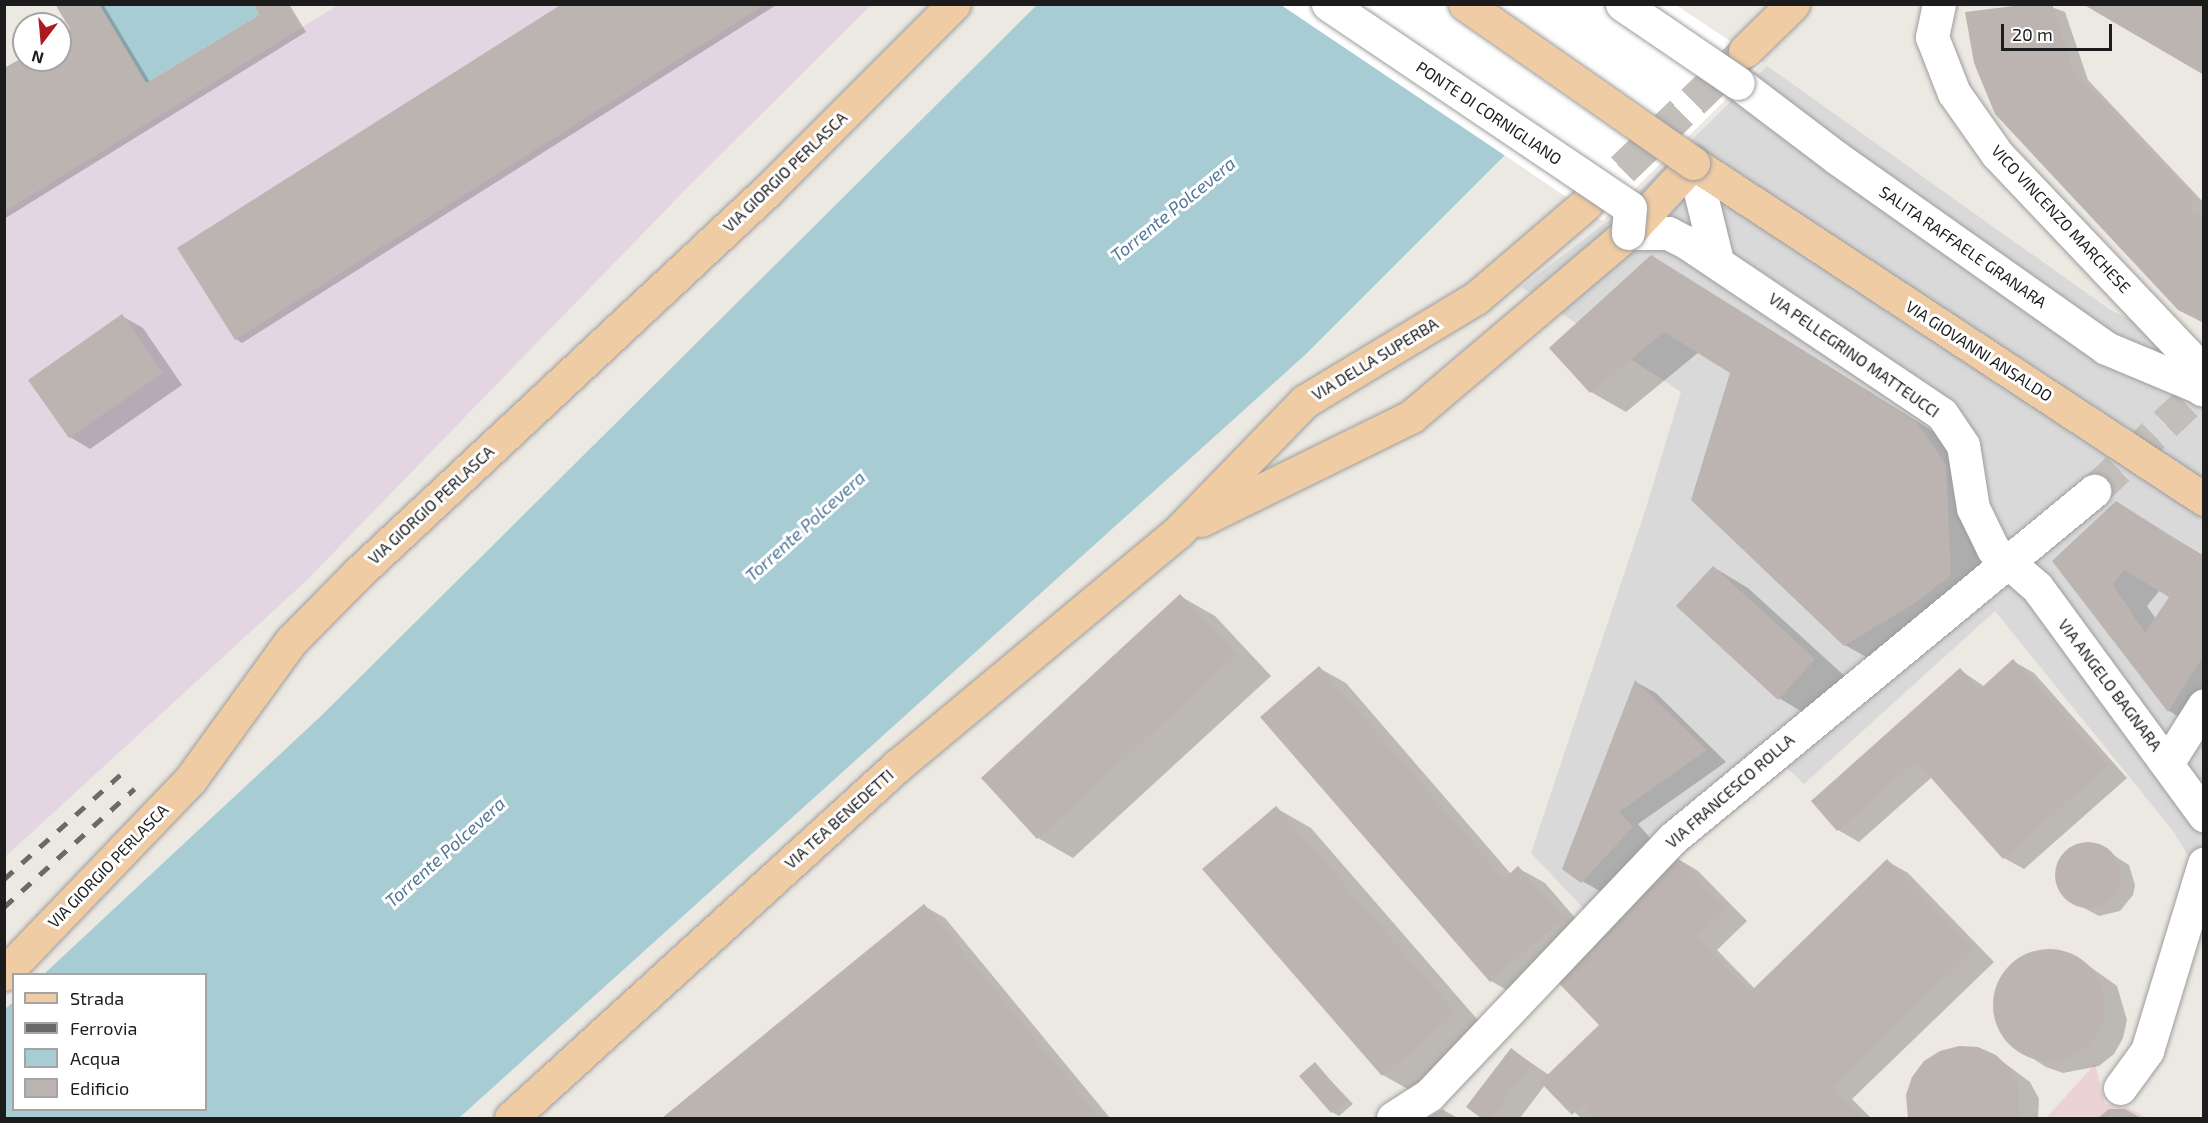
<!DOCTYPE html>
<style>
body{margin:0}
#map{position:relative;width:2208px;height:1123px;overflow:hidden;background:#ece8e2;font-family:"Exo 2",sans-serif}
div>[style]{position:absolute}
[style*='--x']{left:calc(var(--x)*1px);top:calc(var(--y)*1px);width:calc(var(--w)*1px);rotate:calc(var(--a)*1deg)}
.residential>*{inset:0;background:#dad9d9}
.commercial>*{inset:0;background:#ebd3d3}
.industrial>*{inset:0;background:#e4d5e2}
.water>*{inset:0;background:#a8ccd4}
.pier>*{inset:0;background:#fff}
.shadow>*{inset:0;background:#0003}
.building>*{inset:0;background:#bcb4b0}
.round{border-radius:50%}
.minor-tunnel>*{height:33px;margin-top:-16.5px;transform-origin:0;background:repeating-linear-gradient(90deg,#c2bfba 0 33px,transparent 0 49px)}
.major-tunnel>*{height:33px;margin-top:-16.5px;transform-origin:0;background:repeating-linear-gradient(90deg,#c2bfba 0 33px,transparent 0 49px)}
.roads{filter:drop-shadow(0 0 2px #9d9d9d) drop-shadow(0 0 2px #9d9d9d)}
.minor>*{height:33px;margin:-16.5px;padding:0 16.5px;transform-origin:16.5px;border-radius:16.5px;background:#fff}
.major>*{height:33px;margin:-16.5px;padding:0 16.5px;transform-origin:16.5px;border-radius:16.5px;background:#efcca4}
.rail>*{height:4.5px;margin-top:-2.25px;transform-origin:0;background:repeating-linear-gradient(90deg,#6a6a6a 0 12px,transparent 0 24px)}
.bridges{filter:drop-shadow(0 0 2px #9d9d9d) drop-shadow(0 0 2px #9d9d9d)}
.minor-bridge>*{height:33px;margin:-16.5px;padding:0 16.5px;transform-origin:16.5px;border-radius:16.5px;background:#fff}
.major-bridge>*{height:33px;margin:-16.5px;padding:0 16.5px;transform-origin:16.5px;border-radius:16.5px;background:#efcca4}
span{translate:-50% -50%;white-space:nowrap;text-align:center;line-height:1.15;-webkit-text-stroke:6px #fff;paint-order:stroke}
.street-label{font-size:16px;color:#1c1c1c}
.water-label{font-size:18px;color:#527798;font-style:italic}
.frame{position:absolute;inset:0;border:6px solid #1c1c1c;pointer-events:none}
.legend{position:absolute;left:12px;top:973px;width:195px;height:138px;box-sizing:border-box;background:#fff;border:2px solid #a4a4a4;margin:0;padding:8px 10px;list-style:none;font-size:18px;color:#1c1c1c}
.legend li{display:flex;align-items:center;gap:12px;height:30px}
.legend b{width:30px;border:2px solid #a4a4a4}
.north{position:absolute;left:12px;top:12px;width:60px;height:60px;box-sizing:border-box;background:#fff;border:2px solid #a4a4a4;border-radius:50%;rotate:196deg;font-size:16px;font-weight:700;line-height:24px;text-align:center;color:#1c1c1c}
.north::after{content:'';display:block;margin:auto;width:21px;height:27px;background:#af181d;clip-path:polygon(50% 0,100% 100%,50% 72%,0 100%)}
.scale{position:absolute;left:2001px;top:24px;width:111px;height:27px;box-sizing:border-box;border:3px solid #1c1c1c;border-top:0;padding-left:8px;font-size:18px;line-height:21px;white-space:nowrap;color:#1c1c1c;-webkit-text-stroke:4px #fff;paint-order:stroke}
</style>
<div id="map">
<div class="residential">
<div style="clip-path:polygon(1767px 66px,2109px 309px,2203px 353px,2203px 880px,2173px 831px,1995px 611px,1804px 784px,1787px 768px,1678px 858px,1603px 929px,1531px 853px,1647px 505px,1681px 392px,1521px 287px,1612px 218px)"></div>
</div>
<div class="commercial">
<div style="clip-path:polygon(2095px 1064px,2105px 1104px,2127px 1107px,2147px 1118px,2046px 1118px)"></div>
</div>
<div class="industrial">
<div style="clip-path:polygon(338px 5px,871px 5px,685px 190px,306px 581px,5px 857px,5px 211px)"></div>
</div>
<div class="water">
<div style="clip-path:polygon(99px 5px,253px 5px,259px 15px,146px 83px)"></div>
<div style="clip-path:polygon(1037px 5px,1655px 5px,1306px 354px,459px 1118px,5px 1118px,4px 1010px,13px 1002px,14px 1110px,206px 1110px,206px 974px,44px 974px,321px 716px)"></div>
</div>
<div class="pier">
<div style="clip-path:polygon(1281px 5px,1676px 5px,1763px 63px,1602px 221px)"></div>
</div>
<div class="shadow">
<div style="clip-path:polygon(57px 4px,103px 4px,150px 82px,261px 16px,255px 4px,289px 4px,306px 32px,4px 219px,4px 70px,24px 58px,60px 60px,60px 37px,72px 29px)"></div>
<div style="clip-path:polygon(565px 4px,778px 4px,242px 343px,236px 339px)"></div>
<div style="clip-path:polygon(2043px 4px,2065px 12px,2088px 80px,2204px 203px,2204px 323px,2179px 309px)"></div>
<div style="clip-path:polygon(1687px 278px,1952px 443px,1980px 486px,1986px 595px,1880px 665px,1845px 645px,1732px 373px,1699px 352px,1626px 412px,1591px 392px)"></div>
<div style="clip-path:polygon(122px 316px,143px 328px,182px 385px,90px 449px,70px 437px)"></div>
<div style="clip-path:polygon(evenodd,2116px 503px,2204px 556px,2203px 731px,2169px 711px,2054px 561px,2116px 503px,2160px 590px,2171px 597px,2156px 619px,2147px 606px,2160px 590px)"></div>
<div style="clip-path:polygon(1713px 567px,1748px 588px,1849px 680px,1814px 719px,1779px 698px)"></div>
<div style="clip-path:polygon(1180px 596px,1215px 616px,1271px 676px,1073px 858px,1038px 838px)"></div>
<div style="clip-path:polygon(2013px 661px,2034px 673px,2127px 778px,2024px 869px,2004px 858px,1932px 777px,1859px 842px,1838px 830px,1813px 801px,1960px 670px,1985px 687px)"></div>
<div style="clip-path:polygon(1319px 668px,1346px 683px,1511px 874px,1518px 868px,1545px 883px,1589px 934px,1517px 996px,1491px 981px)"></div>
<div style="clip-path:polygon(1636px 682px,1656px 693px,1726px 762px,1638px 824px,1652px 840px,1603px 893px,1582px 881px)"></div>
<div style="clip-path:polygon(1276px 808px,1311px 828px,1490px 1034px,1418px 1095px,1383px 1075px,1204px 869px)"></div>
<div style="clip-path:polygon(2086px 843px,2096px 844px,2129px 865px,2135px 885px,2133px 895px,2120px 911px,2099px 916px,2065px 898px,2059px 890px,2056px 869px,2067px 851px)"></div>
<div style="clip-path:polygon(1678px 859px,1698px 871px,1747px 921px,1717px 950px,1755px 989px,1887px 861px,1908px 873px,1994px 962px,1852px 1099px,1871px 1118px,1581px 1118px,1545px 1085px,1520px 1118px,1484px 1118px,1468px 1107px,1512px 1050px,1549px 1075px,1601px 1025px)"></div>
<div style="clip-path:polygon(924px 906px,945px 918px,1110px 1118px,664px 1118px)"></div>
<div style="clip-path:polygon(2049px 950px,2082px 961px,2117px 986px,2127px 1020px,2123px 1038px,2114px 1054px,2099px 1066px,2063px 1073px,2046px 1067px,2009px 1043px,1999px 1028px,1994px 1010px,1996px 992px,2015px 962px)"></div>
<div style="clip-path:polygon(1995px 1056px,2030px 1082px,2039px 1099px,2038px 1118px,1911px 1118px,1908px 1113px)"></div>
<div style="clip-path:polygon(1315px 1064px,1353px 1104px,1339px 1116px,1332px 1112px)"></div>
<div style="clip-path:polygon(1443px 1110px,1458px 1118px,1431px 1118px)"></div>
<div style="clip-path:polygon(2109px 1110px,2125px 1111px,2138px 1118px,2100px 1118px)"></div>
</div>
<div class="building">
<div style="clip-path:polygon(55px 4px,99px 4px,146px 83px,259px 15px,253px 4px,286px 4px,301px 28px,4px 212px,4px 68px,24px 57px,24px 60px,60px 60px,60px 35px,70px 29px)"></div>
<div style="clip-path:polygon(562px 4px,766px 4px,235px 340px,177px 248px)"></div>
<div style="clip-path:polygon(2030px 4px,2052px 4px,2074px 71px,2193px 197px,2191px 211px,2204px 220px,2204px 323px,2178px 310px,1995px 114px,1974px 63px,1965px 12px)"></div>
<div style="clip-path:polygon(2087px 4px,2204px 4px,2204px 75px,2086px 6px)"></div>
<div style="clip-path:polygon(1651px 255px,1916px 421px,1946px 465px,1951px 575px,1918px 601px,1844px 646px,1691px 500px,1730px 373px,1664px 332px,1590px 393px,1549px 348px)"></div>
<div style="clip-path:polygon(122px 314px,163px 373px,69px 438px,28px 380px)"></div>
<div style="clip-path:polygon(evenodd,2116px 501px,2204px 557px,2204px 655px,2168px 712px,2052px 561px,2116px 501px,2124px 570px,2169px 597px,2145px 633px,2113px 585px,2124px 570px)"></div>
<div style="clip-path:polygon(1713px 566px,1815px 659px,1778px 700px,1676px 606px)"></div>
<div style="clip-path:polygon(1180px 594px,1237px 655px,1037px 839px,981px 778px)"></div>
<div style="clip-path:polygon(2013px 659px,2108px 765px,2003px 859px,1916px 761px,1837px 831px,1811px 801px,1960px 668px,1979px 690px)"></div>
<div style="clip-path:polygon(1319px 666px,1504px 879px,1518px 866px,1564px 918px,1490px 982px,1260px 717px)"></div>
<div style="clip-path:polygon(1635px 680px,1707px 750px,1619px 812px,1633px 827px,1581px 883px,1562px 869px)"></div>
<div style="clip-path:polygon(1276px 806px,1456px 1013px,1382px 1076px,1202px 869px)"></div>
<div class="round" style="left:2055px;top:842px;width:66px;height:66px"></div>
<div style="clip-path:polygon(1678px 858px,1727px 909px,1697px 937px,1750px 992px,1887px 859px,1975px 949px,1833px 1086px,1864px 1118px,1595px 1118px,1582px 1105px,1572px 1115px,1540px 1082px,1599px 1025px,1553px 977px)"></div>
<div style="clip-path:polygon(924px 904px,1100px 1118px,662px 1118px)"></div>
<div class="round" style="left:1993px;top:949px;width:112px;height:112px"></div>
<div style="clip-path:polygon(1959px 1046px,1978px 1047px,1996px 1055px,2010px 1069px,2019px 1086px,2019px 1118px,1908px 1118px,1906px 1095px,1912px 1077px,1924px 1061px,1940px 1051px)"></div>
<div style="clip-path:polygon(1511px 1048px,1532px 1064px,1491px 1118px,1481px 1118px,1466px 1107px)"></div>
<div style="clip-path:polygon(1315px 1062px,1347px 1100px,1331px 1113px,1299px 1076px)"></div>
<div style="clip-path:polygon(1443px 1109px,1450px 1118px,1428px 1118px)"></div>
<div style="clip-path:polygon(2109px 1109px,2125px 1109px,2141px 1118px,2098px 1118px)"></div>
</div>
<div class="minor-tunnel">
<div style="--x:2094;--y:491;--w:127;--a:-43.4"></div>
</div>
<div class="major-tunnel">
<div style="--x:1587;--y:203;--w:218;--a:-43.9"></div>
</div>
<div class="roads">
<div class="minor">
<div style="--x:1939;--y:4;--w:34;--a:102"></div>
<div style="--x:1932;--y:37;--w:60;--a:68.6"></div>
<div style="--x:1954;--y:93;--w:75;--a:54.8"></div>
<div style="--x:1997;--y:154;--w:289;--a:46.5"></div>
<div style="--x:2196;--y:364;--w:26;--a:77"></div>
<div style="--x:1738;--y:83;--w:124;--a:37.1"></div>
<div style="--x:1837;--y:158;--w:329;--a:35.2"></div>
<div style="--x:2106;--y:348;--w:106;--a:22.7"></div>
<div style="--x:1693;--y:163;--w:101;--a:76.2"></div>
<div style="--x:1628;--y:233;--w:40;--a:0"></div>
<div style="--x:1668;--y:233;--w:20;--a:27"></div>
<div style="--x:1686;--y:242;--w:308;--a:33.9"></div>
<div style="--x:1942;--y:414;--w:37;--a:56"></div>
<div style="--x:1963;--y:445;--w:64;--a:81"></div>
<div style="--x:1973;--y:508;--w:46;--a:64"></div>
<div style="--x:1993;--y:549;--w:58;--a:40.8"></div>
<div style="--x:2037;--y:587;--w:283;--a:53.8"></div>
<div style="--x:2168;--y:762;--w:67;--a:-57.7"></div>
<div style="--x:2120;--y:1088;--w:46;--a:-53.9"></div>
<div style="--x:2147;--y:1051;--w:196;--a:-73.1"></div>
<div style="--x:1393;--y:1118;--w:43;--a:-32.6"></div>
<div style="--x:1429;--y:1095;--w:354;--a:-46.5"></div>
<div style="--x:1673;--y:838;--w:546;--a:-39.5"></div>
</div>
<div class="major">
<div style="--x:1745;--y:51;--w:67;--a:-44.4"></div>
<div style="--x:1201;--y:520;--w:235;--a:-26.2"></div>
<div style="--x:1412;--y:416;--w:283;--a:-40.3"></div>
<div style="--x:1628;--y:233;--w:96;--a:-47.1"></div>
<div style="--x:1693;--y:163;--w:612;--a:33.33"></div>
<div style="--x:4;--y:974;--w:269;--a:-46.2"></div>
<div style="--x:190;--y:780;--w:172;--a:-54"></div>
<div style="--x:291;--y:641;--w:95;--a:-45.4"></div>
<div style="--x:358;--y:573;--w:560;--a:-43.05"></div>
<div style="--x:767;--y:191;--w:264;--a:-45"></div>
<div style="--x:511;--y:1118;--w:522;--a:-42.36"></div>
<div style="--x:897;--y:766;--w:366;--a:-39.8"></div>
<div style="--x:1178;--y:532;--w:182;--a:-45.9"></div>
<div style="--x:1305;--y:401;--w:200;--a:-31.1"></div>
<div style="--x:1476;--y:298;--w:146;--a:-40.6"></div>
</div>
</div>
<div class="rail">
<div style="--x:4;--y:879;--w:156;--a:-41.9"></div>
<div style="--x:4;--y:907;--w:176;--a:-42.2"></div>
</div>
<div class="bridges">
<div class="minor-bridge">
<div style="--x:1328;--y:4;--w:364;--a:34"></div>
<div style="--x:1630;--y:208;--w:25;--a:95"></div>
<div style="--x:1622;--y:4;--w:140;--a:34.3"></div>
</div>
<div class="major-bridge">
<div style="--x:1465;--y:4;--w:278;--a:34.9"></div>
</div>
</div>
<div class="street-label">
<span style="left:1489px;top:113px;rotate:34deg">PONTE DI CORNIGLIANO</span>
<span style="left:785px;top:172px;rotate:-44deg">VIA GIORGIO PERLASCA</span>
<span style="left:2061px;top:219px;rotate:47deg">VICO VINCENZO MARCHESE</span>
<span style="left:1963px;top:247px;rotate:35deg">SALITA RAFFAELE GRANARA</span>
<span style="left:1979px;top:351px;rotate:33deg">VIA GIOVANNI ANSALDO</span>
<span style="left:1854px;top:355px;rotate:35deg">VIA PELLEGRINO MATTEUCCI</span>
<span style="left:1375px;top:359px;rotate:-31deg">VIA DELLA SUPERBA</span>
<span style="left:431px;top:505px;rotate:-43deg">VIA GIORGIO PERLASCA</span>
<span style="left:2110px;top:685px;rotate:53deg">VIA ANGELO BAGNARA</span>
<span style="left:1730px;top:791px;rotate:-41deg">VIA FRANCESCO ROLLA</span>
<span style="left:839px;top:819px;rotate:-42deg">VIA TEA BENEDETTI</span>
<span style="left:108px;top:866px;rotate:-46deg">VIA GIORGIO PERLASCA</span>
</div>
<div class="water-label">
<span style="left:1173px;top:209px;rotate:-39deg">Torrente Polcevera</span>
<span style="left:805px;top:526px;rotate:-42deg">Torrente Polcevera</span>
<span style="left:445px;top:852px;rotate:-42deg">Torrente Polcevera</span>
</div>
<div class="frame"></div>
<ul class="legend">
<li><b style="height:8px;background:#efcca4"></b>Strada</li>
<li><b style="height:8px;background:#6a6a6a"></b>Ferrovia</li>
<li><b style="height:16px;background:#a8ccd4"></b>Acqua</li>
<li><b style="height:16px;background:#bcb4b0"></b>Edificio</li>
</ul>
<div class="north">N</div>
<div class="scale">20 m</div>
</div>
